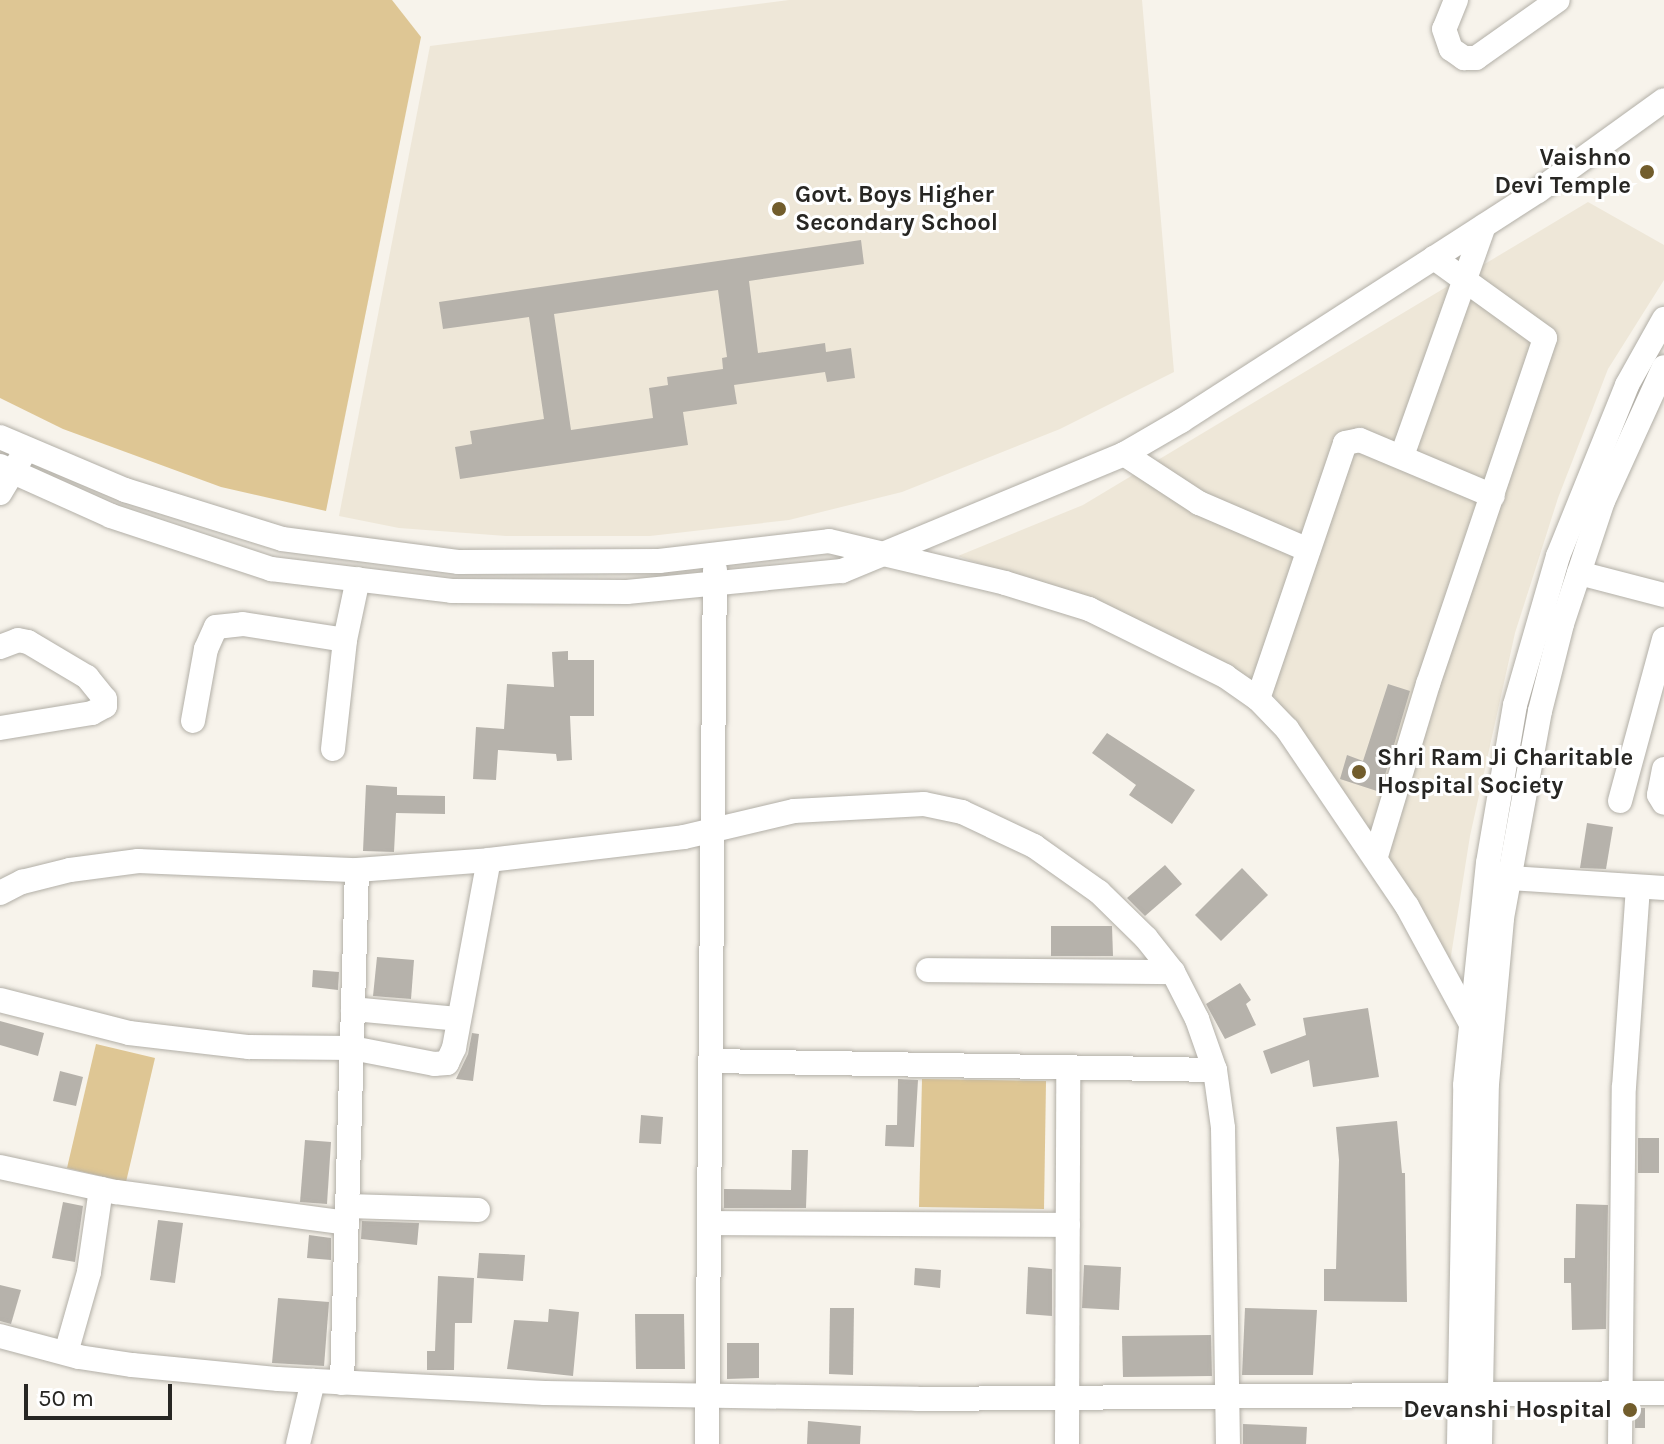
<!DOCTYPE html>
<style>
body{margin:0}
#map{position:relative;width:1664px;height:1444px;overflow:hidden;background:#f7f3eb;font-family:Karla,sans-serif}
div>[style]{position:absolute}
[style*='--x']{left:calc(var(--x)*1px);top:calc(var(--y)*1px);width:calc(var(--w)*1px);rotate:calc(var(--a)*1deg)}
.built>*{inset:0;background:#eee7d8}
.green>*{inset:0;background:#dec694}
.building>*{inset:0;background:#b6b2ab}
.roads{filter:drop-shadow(0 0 2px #b2afa7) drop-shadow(0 0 2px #b2afa7)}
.minor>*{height:24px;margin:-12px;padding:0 12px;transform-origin:12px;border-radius:12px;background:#fff}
.dots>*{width:22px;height:22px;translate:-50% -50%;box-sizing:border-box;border:4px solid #fff;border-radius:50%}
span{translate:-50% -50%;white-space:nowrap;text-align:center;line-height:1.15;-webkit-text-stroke:6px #fff;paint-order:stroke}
.poi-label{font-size:24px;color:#272623;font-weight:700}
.right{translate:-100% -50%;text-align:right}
.left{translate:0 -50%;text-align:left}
.scale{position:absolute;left:24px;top:1384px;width:148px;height:36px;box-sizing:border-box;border:4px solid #272623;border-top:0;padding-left:10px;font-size:24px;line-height:28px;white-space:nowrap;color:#272623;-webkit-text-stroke:6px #fff;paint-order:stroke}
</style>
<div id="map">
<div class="built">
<div style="clip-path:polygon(789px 0,1142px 0,1174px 372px,1060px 429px,902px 492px,789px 520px,650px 536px,506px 536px,399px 528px,339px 516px,430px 46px)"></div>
<div style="clip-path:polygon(1588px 202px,1664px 245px,1664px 280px,1608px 369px,1558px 498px,1515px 633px,1470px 836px,1450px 962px,1382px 854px,1273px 694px,1128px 616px,958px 556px,1083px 505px)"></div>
</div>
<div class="green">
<div style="clip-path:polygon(0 0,392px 0,421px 37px,326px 511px,221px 487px,63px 429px,0 398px)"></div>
<div style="clip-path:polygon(96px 1044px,155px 1058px,126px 1182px,67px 1168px)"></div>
<div style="clip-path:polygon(922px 1079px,1046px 1081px,1044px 1209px,919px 1207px)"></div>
</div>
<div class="building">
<div style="clip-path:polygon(evenodd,861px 240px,864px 264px,749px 281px,758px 353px,825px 343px,826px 352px,851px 348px,855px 378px,827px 382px,825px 372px,734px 385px,737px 404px,683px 412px,688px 445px,460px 479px,455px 447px,472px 444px,470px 431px,544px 419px,529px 317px,443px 329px,439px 302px,861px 240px,718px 290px,727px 357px,722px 358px,723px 369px,667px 377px,668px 385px,649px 388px,653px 418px,571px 430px,554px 314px,718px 290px)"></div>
<div style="clip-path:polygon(568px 651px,568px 660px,594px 660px,594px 716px,570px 716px,572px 760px,557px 761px,556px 754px,498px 750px,496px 780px,473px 779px,476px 727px,504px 729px,507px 684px,554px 687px,552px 652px)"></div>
<div style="clip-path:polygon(1388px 684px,1410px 691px,1380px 792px,1340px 779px,1347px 755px,1363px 761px)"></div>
<div style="clip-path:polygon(1107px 733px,1195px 790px,1172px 824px,1129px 795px,1136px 785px,1092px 753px)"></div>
<div style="clip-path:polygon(366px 785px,397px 787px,397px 795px,445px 796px,445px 814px,396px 813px,394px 852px,363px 851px)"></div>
<div style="clip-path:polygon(1587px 823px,1613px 827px,1606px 869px,1580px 868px)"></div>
<div style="clip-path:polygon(1165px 865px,1182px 884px,1145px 916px,1127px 898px)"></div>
<div style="clip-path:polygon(1242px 868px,1268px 895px,1221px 941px,1195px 915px)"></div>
<div style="clip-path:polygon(1051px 926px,1112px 926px,1113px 956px,1051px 956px)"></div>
<div style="clip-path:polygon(377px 957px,414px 960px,411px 999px,373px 996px)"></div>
<div style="clip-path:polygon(313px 970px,339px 972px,338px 990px,312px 987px)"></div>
<div style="clip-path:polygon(1240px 983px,1251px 1000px,1246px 1004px,1256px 1025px,1225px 1039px,1206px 1004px)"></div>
<div style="clip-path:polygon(1368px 1008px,1379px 1077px,1313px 1087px,1309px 1060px,1271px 1074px,1263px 1051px,1306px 1035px,1303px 1018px)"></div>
<div style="clip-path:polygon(0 1021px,44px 1033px,38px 1056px,0 1045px)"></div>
<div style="clip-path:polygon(472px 1033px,479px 1034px,473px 1081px,456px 1079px,468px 1054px)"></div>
<div style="clip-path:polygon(60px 1071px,83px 1077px,76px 1106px,53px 1101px)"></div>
<div style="clip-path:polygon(898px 1079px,918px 1080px,914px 1147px,885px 1146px,886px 1125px,897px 1125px)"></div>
<div style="clip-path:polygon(641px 1115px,663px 1117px,661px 1144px,639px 1143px)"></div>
<div style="clip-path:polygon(1397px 1121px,1402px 1173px,1405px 1173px,1407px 1302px,1324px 1301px,1324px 1269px,1336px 1269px,1339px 1160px,1336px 1127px)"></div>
<div style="clip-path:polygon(1638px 1138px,1659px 1138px,1659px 1173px,1638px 1173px)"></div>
<div style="clip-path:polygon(305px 1140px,331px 1142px,327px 1204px,300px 1202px)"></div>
<div style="clip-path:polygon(792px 1150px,808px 1150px,806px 1208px,724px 1208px,724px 1189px,791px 1190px)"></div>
<div style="clip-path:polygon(63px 1202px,83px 1206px,75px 1262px,52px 1258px)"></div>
<div style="clip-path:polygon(1576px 1204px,1608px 1205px,1606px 1329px,1572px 1330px,1571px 1283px,1564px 1283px,1564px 1258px,1575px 1258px)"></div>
<div style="clip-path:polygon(158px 1220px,183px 1223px,175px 1283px,150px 1280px)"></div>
<div style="clip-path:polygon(362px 1221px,419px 1223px,417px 1245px,361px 1239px)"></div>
<div style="clip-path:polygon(309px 1235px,331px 1238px,331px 1260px,307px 1258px)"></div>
<div style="clip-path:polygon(479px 1253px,525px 1255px,523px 1281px,477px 1278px)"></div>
<div style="clip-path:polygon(1084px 1265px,1121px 1267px,1119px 1310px,1082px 1308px)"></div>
<div style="clip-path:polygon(1028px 1267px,1052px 1269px,1052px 1316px,1026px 1314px)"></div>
<div style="clip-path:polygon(915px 1268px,941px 1270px,940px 1288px,914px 1285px)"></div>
<div style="clip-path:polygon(438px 1276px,474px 1278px,472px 1323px,455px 1323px,454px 1370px,427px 1370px,427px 1351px,435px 1351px)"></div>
<div style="clip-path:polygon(0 1285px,21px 1290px,11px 1324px,0 1321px)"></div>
<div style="clip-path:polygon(278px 1298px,329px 1302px,324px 1366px,272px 1363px)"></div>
<div style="clip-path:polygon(830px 1308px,854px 1308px,853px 1375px,829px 1374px)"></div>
<div style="clip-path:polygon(1245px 1308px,1317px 1310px,1313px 1375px,1242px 1375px)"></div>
<div style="clip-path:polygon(549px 1309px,579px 1312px,573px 1376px,507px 1369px,514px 1320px,548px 1322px)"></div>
<div style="clip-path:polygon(635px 1314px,684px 1314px,685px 1369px,636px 1369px)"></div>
<div style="clip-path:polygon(1211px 1335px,1212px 1376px,1123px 1377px,1122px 1336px)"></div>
<div style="clip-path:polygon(727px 1343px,759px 1343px,759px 1378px,727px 1379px)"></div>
<div style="clip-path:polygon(1635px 1408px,1645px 1408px,1645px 1428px,1635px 1428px)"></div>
<div style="clip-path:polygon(808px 1421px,861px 1426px,860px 1444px,807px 1444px)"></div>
<div style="clip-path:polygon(1243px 1424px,1307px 1427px,1306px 1444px,1243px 1444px)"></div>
</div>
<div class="roads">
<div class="minor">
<div style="--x:1456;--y:0;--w:31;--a:112"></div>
<div style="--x:1444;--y:29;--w:21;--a:71"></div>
<div style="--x:1451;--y:49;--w:16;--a:35"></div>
<div style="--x:1464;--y:58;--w:12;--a:0"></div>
<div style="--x:1476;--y:58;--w:100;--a:-35.3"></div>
<div style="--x:0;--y:437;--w:136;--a:23"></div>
<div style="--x:125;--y:490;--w:164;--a:17.3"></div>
<div style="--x:282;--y:539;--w:177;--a:7.4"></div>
<div style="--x:458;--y:562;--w:201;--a:-0.3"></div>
<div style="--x:659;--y:561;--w:171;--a:-6.7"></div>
<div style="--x:829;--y:541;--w:181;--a:13.4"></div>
<div style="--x:1005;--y:583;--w:88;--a:17.2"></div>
<div style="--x:1089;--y:609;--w:152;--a:26.2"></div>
<div style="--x:1225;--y:676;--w:40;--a:34.9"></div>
<div style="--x:1258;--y:699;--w:42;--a:46"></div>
<div style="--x:1287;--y:729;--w:214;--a:55.9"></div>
<div style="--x:1407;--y:906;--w:172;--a:61.5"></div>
<div style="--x:1124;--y:454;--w:90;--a:33.2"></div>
<div style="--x:1199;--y:503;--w:119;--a:23.3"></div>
<div style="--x:1402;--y:456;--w:244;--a:-70.4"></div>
<div style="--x:0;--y:466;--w:122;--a:24.2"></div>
<div style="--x:111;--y:516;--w:169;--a:18.3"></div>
<div style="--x:271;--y:569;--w:182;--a:6.9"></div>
<div style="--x:452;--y:591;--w:175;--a:0.3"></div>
<div style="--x:627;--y:592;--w:216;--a:-5.6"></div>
<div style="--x:842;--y:571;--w:305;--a:-22.5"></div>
<div style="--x:1124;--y:454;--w:66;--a:-30.1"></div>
<div style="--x:1181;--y:421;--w:425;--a:-32.8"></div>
<div style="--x:1538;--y:191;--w:155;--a:-35.8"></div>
<div style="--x:0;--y:493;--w:41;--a:-59"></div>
<div style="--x:1579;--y:573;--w:88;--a:14.5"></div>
<div style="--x:0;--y:647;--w:19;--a:-21"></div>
<div style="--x:18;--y:640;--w:10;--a:11"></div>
<div style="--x:28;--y:642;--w:69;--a:30.7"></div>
<div style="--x:87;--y:677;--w:28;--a:51"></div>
<div style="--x:105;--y:699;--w:7;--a:90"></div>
<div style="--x:105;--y:706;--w:15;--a:152"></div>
<div style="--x:92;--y:713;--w:93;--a:170.7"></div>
<div style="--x:1258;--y:699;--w:270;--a:-71.2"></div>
<div style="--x:1345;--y:443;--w:15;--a:-11"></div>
<div style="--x:1360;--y:440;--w:144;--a:22.8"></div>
<div style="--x:193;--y:721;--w:73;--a:-79.8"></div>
<div style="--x:206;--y:649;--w:24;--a:-66"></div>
<div style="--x:216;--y:627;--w:27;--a:-6"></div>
<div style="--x:243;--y:624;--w:103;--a:8.9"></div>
<div style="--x:333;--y:749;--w:110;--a:-83.7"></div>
<div style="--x:345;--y:640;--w:62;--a:-78"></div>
<div style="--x:1664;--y:769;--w:26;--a:101"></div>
<div style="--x:1659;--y:795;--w:9;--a:58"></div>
<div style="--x:1620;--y:801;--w:168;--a:-74.8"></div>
<div style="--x:1376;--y:856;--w:180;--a:-73.2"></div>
<div style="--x:1428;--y:684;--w:365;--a:-71.3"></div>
<div style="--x:1545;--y:338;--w:137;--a:-144.2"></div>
<div style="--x:1495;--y:877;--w:169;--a:3.7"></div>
<div style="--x:0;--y:893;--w:25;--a:-27"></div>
<div style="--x:22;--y:882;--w:49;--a:-14"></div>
<div style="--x:70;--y:870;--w:69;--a:-7.5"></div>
<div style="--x:138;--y:861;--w:219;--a:2.4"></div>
<div style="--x:357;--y:870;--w:132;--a:-4.3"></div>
<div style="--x:489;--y:860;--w:196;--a:-6.7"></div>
<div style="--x:684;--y:837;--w:113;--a:-13.3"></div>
<div style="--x:794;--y:811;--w:130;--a:-3.1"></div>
<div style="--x:924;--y:804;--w:39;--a:12"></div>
<div style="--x:962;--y:812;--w:80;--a:25.3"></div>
<div style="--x:1034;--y:846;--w:80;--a:35.3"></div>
<div style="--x:1099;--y:892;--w:66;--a:44.4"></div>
<div style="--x:1146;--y:938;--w:43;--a:51.5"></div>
<div style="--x:1173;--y:972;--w:53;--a:62.9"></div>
<div style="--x:1197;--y:1019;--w:54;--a:70.6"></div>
<div style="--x:1215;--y:1070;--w:59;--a:82.1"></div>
<div style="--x:1223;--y:1128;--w:316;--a:89.1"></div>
<div style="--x:928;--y:970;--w:245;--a:0.5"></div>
<div style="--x:0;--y:1000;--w:133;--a:14.3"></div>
<div style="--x:129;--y:1033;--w:121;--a:6.7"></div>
<div style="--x:249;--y:1047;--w:103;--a:0.6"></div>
<div style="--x:352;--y:1048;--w:84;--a:11"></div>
<div style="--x:434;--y:1064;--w:13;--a:-4"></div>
<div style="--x:447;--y:1063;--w:17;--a:-65"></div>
<div style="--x:454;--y:1048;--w:191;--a:-79.5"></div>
<div style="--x:353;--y:1009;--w:106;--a:5.4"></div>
<div style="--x:711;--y:1061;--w:504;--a:1.02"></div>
<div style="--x:0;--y:1167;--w:119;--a:12.2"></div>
<div style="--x:116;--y:1192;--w:233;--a:7.6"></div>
<div style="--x:348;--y:1206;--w:130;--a:1.8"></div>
<div style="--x:710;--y:1223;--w:358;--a:0.3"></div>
<div style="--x:0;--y:1336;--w:82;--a:14.9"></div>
<div style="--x:79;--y:1357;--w:54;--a:8.6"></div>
<div style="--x:132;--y:1365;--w:147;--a:5.5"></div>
<div style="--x:278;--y:1379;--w:267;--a:3"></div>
<div style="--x:545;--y:1393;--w:372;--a:0.9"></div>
<div style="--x:917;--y:1399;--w:747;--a:-0.46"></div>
<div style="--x:66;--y:1353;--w:84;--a:-74.1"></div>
<div style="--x:89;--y:1272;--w:84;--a:-81.8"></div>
<div style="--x:342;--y:1383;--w:513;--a:-88.33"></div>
<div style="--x:298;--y:1444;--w:65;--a:-76.6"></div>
<div style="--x:707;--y:1444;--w:874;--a:-89.48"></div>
<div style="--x:1067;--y:1444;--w:376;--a:-89.8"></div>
<div style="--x:1459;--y:1444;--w:359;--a:-89"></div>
<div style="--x:1465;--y:1085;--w:223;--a:-84.1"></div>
<div style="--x:1488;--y:863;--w:160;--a:-80.3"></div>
<div style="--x:1515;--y:705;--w:155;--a:-73.9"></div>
<div style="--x:1558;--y:556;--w:184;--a:-68"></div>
<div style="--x:1627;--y:385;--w:76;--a:-60.7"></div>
<div style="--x:1480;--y:1444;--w:360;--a:-88.9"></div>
<div style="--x:1487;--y:1084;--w:167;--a:-84.8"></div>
<div style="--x:1502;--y:918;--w:210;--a:-79.6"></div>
<div style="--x:1540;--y:711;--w:90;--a:-75.8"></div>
<div style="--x:1562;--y:624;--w:130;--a:-71.6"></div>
<div style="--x:1603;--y:501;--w:147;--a:-65.5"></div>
<div style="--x:1620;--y:1444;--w:357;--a:-89.4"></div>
<div style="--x:1624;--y:1087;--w:200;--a:-86"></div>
</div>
</div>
<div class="dots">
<div style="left:1647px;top:172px;background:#725d2c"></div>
<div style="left:779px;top:209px;background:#725d2c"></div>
<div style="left:1359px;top:772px;background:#725d2c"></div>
<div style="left:1630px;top:1410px;background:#725d2c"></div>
</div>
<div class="poi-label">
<span class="right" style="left:1631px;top:172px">Vaishno<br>Devi Temple</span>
<span class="left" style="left:795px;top:209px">Govt. Boys Higher<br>Secondary School</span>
<span class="left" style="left:1377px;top:772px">Shri Ram Ji Charitable<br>Hospital Society</span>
<span class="right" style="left:1612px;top:1410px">Devanshi Hospital</span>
</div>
<div class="scale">50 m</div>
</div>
